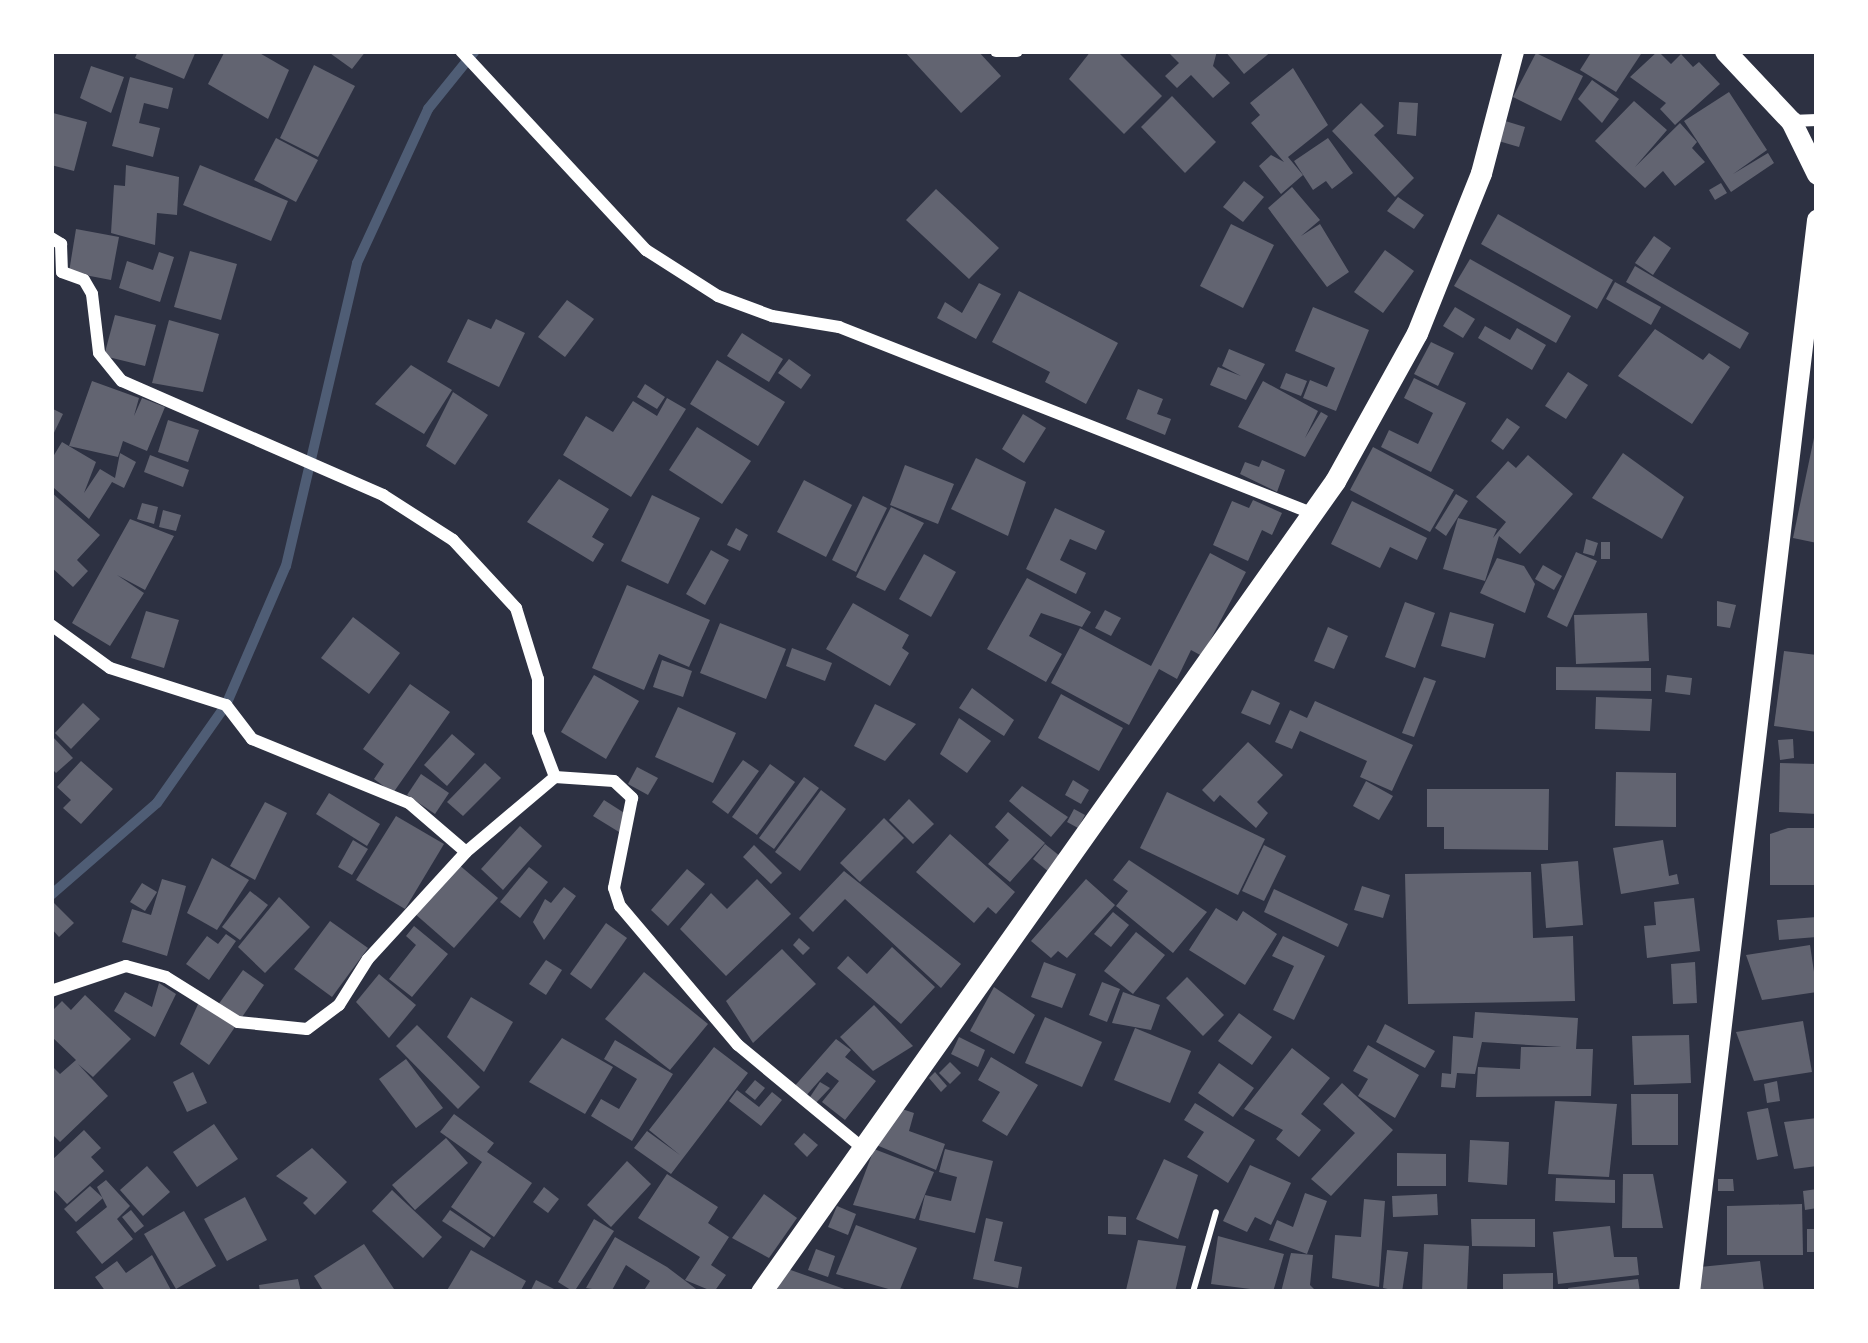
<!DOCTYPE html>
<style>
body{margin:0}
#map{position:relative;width:1868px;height:1343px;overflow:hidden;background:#2d3142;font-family:"Source Sans 3",sans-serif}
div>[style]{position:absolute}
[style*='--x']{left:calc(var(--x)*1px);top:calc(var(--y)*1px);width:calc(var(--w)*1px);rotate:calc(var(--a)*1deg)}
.stream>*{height:10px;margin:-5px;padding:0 5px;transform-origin:5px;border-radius:5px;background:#4f5d75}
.building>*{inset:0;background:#626471}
.path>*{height:6px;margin:-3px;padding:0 3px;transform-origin:3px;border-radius:3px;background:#fff}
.minor>*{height:12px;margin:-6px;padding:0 6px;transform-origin:6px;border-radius:6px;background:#fff}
.tertiary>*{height:21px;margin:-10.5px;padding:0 10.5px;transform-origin:10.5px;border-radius:10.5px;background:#fff}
span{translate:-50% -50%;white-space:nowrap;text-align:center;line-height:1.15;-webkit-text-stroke:9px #fff;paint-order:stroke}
.frame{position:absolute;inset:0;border:54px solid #fff;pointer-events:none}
</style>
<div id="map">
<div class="stream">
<div style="--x:51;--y:895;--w:140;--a:-41"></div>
<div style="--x:157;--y:803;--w:120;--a:-54.9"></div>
<div style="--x:226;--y:705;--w:151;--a:-66.7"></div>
<div style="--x:286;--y:566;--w:311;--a:-76.8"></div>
<div style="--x:357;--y:263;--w:170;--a:-65.2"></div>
<div style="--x:428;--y:109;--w:75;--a:-51"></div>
</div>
<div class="building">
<div style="clip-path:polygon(138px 51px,196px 51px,184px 79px,135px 58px)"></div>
<div style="clip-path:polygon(225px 51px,256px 51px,289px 70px,268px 119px,208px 84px)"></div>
<div style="clip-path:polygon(327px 51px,366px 51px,352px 69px)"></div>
<div style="clip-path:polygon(904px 51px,978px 51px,1001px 76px,961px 113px)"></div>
<div style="clip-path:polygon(1091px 51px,1117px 51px,1162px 96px,1124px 134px,1069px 79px)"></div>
<div style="clip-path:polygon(1167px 51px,1217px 51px,1213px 66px,1230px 83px,1213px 98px,1191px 75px,1177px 88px,1165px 76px,1179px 63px)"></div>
<div style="clip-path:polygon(1225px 51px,1272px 51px,1244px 74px)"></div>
<div style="clip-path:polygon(1592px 51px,1643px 51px,1616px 92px,1580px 70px)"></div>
<div style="clip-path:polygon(1658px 51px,1671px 64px,1681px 54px,1693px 67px,1699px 62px,1720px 84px,1675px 125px,1660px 109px,1666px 103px,1630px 77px)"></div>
<div style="clip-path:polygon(1536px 53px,1583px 76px,1561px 121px,1513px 97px)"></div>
<div style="clip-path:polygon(314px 65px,355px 86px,318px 157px,280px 138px)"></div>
<div style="clip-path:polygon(91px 66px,124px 77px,111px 113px,80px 98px)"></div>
<div style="clip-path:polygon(1293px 68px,1328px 125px,1288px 157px,1303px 175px,1281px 194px,1259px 166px,1271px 155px,1284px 162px,1251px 123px,1260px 115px,1250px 103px)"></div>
<div style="clip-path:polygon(130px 77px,173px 88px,168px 109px,144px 103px,139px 123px,160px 128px,153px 157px,112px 146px)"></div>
<div style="clip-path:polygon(1592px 80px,1619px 99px,1602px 123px,1578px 99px)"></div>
<div style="clip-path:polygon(1729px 92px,1767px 150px,1733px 174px,1768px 153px,1774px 163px,1731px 192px,1684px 121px)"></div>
<div style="clip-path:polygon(1172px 96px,1216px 142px,1185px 173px,1141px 127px)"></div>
<div style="clip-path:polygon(1634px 101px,1667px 130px,1635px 167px,1680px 123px,1697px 142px,1692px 148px,1705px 162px,1675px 186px,1663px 171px,1645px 188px,1595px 141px)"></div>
<div style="clip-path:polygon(1399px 102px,1418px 103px,1416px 136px,1397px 134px)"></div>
<div style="clip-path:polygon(1361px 103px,1384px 126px,1374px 135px,1414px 178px,1395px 197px,1332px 131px)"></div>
<div style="clip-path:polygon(53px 113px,87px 122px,74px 171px,51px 165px)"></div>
<div style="clip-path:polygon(1502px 120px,1525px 127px,1519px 147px,1495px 140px)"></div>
<div style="clip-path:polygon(276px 138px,318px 160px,296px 202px,254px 180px)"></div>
<div style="clip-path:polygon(1328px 138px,1353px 173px,1332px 189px,1326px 181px,1313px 190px,1294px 161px)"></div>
<div style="clip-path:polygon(126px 165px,179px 177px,177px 215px,157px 213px,155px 245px,111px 233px,114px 185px,125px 186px)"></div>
<div style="clip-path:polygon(200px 165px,288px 201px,271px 241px,183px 205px)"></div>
<div style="clip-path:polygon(1244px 181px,1264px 197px,1243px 222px,1223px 207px)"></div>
<div style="clip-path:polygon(1721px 183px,1727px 193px,1715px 200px,1709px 190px)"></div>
<div style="clip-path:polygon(1292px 187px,1320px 220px,1301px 236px,1320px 224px,1349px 272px,1327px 287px,1268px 208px)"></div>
<div style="clip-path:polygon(936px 189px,999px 248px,969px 279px,906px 220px)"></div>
<div style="clip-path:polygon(1398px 197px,1424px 215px,1414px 229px,1387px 211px)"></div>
<div style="clip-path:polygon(1498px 214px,1613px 280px,1597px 309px,1481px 244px)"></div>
<div style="clip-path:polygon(1231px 224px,1274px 245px,1243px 308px,1200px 286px)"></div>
<div style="clip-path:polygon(76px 229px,119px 237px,111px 280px,69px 272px)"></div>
<div style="clip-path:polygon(1654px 236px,1671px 248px,1653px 275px,1635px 263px)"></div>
<div style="clip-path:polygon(1385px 250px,1414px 271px,1383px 313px,1354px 292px)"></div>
<div style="clip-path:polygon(190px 251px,237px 264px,221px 320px,174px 307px)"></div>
<div style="clip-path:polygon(159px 252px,174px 257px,160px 302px,119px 288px,127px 261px,153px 270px)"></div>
<div style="clip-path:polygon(1470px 259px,1571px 316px,1556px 343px,1454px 286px)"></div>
<div style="clip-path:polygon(1635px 266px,1749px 333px,1740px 349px,1626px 282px)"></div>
<div style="clip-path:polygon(1615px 282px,1661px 307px,1651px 325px,1606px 299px)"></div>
<div style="clip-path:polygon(979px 283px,1001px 294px,976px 339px,937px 318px,945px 302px,962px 313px)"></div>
<div style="clip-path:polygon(1019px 291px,1118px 343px,1086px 404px,1045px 382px,1050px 372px,992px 342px)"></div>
<div style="clip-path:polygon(567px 300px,594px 319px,565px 357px,538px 337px)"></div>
<div style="clip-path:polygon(1313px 307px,1369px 330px,1336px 411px,1303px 398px,1310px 380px,1327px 387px,1335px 368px,1295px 351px)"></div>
<div style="clip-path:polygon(1455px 307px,1475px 319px,1463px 338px,1443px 326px)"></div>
<div style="clip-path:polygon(115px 315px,156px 325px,145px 366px,104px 356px)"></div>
<div style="clip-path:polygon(468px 319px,491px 329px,496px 319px,525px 333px,499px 387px,447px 362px)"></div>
<div style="clip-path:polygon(169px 320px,219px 334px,203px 392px,152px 383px)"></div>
<div style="clip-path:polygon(1485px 326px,1510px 340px,1517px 328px,1546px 345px,1532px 370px,1478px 338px)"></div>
<div style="clip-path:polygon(1655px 329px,1703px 360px,1709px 353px,1730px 367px,1692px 424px,1618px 376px)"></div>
<div style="clip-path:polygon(742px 333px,783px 359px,769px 382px,727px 356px)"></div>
<div style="clip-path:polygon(1431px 342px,1454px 353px,1438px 386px,1414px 374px)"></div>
<div style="clip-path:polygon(1229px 349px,1265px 364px,1246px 400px,1210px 385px,1218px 367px,1241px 376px,1222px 366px)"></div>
<div style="clip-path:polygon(789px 359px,811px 375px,801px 389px,778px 373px)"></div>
<div style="clip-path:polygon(717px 360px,785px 402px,758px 446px,690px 404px)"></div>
<div style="clip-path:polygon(411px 365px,452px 390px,424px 434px,375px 404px)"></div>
<div style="clip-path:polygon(1568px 372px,1588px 385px,1566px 419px,1545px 406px)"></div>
<div style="clip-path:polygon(1286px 373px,1307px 381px,1301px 396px,1280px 388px)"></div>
<div style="clip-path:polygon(1414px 378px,1466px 403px,1431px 472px,1381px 447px,1389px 430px,1418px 444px,1433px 413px,1404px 398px)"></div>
<div style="clip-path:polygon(92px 381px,139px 398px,134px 416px,142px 398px,165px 407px,147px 451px,123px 441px,118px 457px,69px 446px)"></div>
<div style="clip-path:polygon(1263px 381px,1318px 411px,1305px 438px,1321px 412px,1328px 416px,1305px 457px,1238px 427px)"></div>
<div style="clip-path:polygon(645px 384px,665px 397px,657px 409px,637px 397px)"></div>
<div style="clip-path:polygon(1138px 389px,1163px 399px,1157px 414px,1171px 419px,1165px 435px,1126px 419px)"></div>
<div style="clip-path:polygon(453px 392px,488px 415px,455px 465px,426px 446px)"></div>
<div style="clip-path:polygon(667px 398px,686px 409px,631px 497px,563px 455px,586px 416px,613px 432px,633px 401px,657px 416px)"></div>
<div style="clip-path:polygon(51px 408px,63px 414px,51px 439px)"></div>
<div style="clip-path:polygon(1023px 414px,1046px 428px,1024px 463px,1002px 449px)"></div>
<div style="clip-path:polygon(1507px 418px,1520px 427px,1503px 450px,1491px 441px)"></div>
<div style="clip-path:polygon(168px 420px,199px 430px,188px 462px,158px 452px)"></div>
<div style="clip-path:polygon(697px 427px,751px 461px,722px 504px,669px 470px)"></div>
<div style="clip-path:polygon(1815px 433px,1817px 434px,1817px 543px,1793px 538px)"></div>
<div style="clip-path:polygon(62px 442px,96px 462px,84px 493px,100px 469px,115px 478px,120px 453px,136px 462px,124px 488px,112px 482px,89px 519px,54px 488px,51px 460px)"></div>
<div style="clip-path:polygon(1373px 447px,1454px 490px,1430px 532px,1350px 490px)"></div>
<div style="clip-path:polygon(1623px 453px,1684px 497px,1662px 539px,1592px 498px)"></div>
<div style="clip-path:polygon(150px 455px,189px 470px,183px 487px,144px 472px)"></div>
<div style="clip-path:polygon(1528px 455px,1573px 494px,1520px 554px,1499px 536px,1485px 581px,1443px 569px,1458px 518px,1497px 529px,1493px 538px,1506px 522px,1476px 497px,1508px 461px,1516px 468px)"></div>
<div style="clip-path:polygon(976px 458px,1026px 482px,1008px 536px,951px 509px)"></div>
<div style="clip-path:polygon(1262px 460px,1285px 470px,1277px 492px,1240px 474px,1245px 462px,1259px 467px)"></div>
<div style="clip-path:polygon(905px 465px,954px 484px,938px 524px,890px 505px)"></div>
<div style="clip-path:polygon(559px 479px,609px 509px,592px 537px,604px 544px,593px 562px,527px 522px)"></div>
<div style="clip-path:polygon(804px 480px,852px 505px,826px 557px,777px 532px)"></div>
<div style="clip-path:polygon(51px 492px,100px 535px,77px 560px,88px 571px,73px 587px,51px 567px)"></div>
<div style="clip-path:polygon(1456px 494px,1468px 501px,1446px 536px,1435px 528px)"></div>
<div style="clip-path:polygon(652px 495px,700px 518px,668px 584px,621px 561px)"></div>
<div style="clip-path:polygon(863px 496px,887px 508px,856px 572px,832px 560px)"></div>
<div style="clip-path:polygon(1253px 500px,1282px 513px,1272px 535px,1262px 530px,1248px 561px,1213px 545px,1232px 501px,1249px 508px)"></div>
<div style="clip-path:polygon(1352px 501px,1427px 538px,1417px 560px,1390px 547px,1380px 568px,1331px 544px)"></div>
<div style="clip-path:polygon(142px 503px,158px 507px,154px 524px,137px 519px)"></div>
<div style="clip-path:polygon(891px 507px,924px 523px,885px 591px,856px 577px)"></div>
<div style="clip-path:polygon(1055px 508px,1105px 531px,1096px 550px,1070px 539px,1060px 560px,1086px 573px,1076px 594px,1026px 569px)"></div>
<div style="clip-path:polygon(163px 510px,181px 515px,176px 531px,159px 527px)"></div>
<div style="clip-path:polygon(130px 519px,174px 536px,145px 590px,117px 575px,144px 593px,110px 646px,72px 623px)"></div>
<div style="clip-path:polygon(736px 528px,748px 535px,740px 551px,727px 545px)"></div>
<div style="clip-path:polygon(1586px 539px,1598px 543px,1594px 556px,1583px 553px)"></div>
<div style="clip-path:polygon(1601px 542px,1610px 542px,1610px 559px,1601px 559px)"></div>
<div style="clip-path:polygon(711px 550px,729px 560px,705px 605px,686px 594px)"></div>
<div style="clip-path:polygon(1576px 552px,1597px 561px,1567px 627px,1547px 617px)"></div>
<div style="clip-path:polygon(1210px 553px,1246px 572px,1202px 656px,1191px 650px,1177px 679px,1159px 669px,1129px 725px,1051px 683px,1080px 628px,1151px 666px)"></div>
<div style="clip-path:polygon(924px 554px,956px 572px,931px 617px,899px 599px)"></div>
<div style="clip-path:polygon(1497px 558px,1524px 566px,1535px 584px,1525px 613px,1480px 593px)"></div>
<div style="clip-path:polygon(1543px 565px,1562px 576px,1554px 590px,1535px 579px)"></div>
<div style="clip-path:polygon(1027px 578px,1091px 612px,1082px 627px,1041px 613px,1029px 636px,1062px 654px,1046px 682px,987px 649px)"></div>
<div style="clip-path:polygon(627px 585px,710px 620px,689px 667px,659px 654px,644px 690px,592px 668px)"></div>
<div style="clip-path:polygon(1717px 601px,1736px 605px,1730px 628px,1717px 626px)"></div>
<div style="clip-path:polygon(1405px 602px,1435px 613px,1415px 668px,1385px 657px)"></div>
<div style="clip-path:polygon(853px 603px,909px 635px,902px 648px,909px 653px,890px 686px,826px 649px)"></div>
<div style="clip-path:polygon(1105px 610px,1121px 618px,1111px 636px,1095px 628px)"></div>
<div style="clip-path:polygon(146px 611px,179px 620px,164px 668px,131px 658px)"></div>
<div style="clip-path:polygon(1450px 612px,1494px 624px,1485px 658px,1441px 646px)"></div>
<div style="clip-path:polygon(1647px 613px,1649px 661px,1576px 664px,1574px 615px)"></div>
<div style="clip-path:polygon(353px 617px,400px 653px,369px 694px,321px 658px)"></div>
<div style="clip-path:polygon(720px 623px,786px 649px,766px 699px,700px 673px)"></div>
<div style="clip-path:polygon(1328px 627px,1348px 636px,1334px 669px,1314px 661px)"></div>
<div style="clip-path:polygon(792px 648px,832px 663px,825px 681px,786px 666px)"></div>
<div style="clip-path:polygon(1784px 651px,1817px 655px,1817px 732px,1774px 726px)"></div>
<div style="clip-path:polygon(662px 660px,692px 671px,683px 697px,653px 687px)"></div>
<div style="clip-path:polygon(1556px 667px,1651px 668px,1651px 691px,1556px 690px)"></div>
<div style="clip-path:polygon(594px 675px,639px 701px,606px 759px,561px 732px)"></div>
<div style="clip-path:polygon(1667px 675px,1692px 678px,1690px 695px,1665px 692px)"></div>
<div style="clip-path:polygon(1424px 677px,1436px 681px,1414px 737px,1402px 733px)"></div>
<div style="clip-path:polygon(410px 684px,450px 712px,393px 793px,374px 779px,384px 764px,363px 749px)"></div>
<div style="clip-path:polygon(972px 688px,1014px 720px,1004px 736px,959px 708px)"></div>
<div style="clip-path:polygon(1252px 690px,1280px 703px,1270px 725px,1241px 713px)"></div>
<div style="clip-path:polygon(1061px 694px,1123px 728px,1099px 771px,1038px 738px)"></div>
<div style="clip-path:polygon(1596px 697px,1652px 699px,1650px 731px,1595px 729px)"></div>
<div style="clip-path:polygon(1315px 701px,1413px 745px,1392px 791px,1360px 777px,1367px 761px,1300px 731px,1292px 749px,1275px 742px,1290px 710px,1307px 718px)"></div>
<div style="clip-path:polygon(83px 703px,100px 719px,71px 749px,55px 733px)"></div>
<div style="clip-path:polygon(875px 704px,916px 724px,885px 761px,854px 746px)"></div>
<div style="clip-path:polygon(678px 707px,736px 733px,713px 783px,655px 757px)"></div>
<div style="clip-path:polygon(959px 718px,991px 741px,967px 773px,940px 754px)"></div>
<div style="clip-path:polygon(452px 734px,475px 754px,447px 786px,424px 765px)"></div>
<div style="clip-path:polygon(51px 735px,73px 758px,56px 773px,51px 768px)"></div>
<div style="clip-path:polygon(1793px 739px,1794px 758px,1780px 760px,1778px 740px)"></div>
<div style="clip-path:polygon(1248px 742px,1283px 775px,1257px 802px,1268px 813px,1256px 828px,1220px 795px,1214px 802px,1202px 790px)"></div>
<div style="clip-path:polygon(743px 760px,759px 771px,728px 814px,712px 802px)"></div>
<div style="clip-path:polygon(81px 761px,113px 789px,81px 824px,63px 808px,71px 800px,57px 787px)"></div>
<div style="clip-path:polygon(485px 763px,501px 778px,463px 816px,447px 802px)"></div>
<div style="clip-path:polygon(1780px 763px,1817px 764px,1817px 814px,1779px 812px)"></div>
<div style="clip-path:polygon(770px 764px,795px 782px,757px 835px,732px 817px)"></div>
<div style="clip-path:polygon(637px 767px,658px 778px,648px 795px,628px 784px)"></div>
<div style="clip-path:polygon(1616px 772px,1676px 773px,1676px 827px,1615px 826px)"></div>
<div style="clip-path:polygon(421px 774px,449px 793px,435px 814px,407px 795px)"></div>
<div style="clip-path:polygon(804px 777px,819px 788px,774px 849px,759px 838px)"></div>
<div style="clip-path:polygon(1073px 780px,1089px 790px,1081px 804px,1065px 795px)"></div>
<div style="clip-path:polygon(1366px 781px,1393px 796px,1379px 820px,1353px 806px)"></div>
<div style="clip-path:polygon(1022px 786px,1068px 817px,1051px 837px,1009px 801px)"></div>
<div style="clip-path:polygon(1427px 789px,1549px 789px,1548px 850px,1444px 849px,1444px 827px,1427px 827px)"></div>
<div style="clip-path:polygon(821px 790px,846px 809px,800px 871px,775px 852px)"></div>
<div style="clip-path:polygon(1167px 792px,1265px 839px,1238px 895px,1140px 848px)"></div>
<div style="clip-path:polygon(329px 793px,380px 824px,367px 846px,316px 814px)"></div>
<div style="clip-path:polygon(909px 799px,934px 824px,913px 844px,889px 820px)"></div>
<div style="clip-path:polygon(604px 800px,629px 816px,619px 832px,593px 816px)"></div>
<div style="clip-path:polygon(265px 802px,287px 813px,255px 880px,230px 866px)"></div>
<div style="clip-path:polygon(1074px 809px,1085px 815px,1078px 828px,1067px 822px)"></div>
<div style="clip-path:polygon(1008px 812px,1045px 843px,1010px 882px,988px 864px,1009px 840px,995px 827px)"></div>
<div style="clip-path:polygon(396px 816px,444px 844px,405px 909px,356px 880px)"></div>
<div style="clip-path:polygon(884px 818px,904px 838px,860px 882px,840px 863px)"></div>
<div style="clip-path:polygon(520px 826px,542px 846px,503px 890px,481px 869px)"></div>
<div style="clip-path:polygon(1788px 828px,1817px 828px,1817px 885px,1770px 885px,1770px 834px)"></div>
<div style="clip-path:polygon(950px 834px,1015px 892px,996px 914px,988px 907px,974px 923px,916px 872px)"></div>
<div style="clip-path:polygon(353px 840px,368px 849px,352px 875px,338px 867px)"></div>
<div style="clip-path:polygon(1663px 840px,1669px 876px,1677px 874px,1679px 884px,1621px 894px,1613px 848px)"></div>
<div style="clip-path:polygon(1045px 844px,1061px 857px,1049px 872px,1033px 859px)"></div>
<div style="clip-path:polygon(754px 845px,782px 873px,771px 884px,743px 857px)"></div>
<div style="clip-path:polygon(1264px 845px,1286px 856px,1264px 901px,1242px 891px)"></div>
<div style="clip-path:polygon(212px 858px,249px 880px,217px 930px,187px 913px)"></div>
<div style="clip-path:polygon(1129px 860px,1207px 912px,1173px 953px,1116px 906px,1128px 891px,1113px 880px)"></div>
<div style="clip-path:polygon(1578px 861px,1583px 925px,1546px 928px,1541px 864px)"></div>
<div style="clip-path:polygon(458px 864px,498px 898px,454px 948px,414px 913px)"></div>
<div style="clip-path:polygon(529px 867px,548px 882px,520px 918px,500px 902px)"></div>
<div style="clip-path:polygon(687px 869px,705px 884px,668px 926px,651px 910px)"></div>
<div style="clip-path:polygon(844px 871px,961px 964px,941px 988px,845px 899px,813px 932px,799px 918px)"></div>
<div style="clip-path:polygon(1531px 872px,1533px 938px,1573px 936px,1575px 1001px,1408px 1004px,1405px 874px)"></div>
<div style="clip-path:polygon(162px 879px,186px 886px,167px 956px,122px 942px,132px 909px,151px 915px)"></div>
<div style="clip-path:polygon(757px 879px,791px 914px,726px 976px,680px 929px,711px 893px,727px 909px)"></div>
<div style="clip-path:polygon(1086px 879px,1115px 905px,1067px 958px,1058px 951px,1051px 958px,1031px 941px)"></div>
<div style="clip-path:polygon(142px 883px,157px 892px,145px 911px,130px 902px)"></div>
<div style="clip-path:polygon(1362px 886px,1390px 895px,1383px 918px,1354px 910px)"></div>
<div style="clip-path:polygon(564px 887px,576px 896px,544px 940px,533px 922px,545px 899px,551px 903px)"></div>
<div style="clip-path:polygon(1274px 889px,1348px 924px,1338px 947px,1264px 912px)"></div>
<div style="clip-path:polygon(250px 891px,268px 905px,240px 940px,222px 927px)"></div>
<div style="clip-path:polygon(279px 897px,310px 927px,265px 973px,238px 947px)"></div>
<div style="clip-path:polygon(1694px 898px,1700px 951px,1647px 958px,1644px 926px,1656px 925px,1654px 902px)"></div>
<div style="clip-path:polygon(51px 900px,74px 923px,59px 937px,51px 928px)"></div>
<div style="clip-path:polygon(1216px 908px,1237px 921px,1243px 911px,1277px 934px,1245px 985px,1189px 950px)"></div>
<div style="clip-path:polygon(1113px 912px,1129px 925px,1111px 947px,1094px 934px)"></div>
<div style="clip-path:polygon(1817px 917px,1817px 937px,1779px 940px,1777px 920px)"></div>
<div style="clip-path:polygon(330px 921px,368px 948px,332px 997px,294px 969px)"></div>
<div style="clip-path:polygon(606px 923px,627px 938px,591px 989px,570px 974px)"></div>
<div style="clip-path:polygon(414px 926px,448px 954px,412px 997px,389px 979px,416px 945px,406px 936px)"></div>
<div style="clip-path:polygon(1136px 932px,1165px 955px,1133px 994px,1104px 971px)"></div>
<div style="clip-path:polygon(226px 934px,236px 941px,209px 980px,186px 964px,207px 936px,218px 944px)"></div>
<div style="clip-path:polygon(1283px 936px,1325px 956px,1294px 1020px,1273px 1010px,1294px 966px,1272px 956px)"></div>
<div style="clip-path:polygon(799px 938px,810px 948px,803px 955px,793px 945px)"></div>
<div style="clip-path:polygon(1810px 945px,1817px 992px,1762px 1000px,1746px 955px)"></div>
<div style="clip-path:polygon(892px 947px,935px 987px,901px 1024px,837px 968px,848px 956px,867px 974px)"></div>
<div style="clip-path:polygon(782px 949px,816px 984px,753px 1043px,726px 1001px)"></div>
<div style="clip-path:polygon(546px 960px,562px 970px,546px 995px,529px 984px)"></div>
<div style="clip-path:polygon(1044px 962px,1076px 974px,1062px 1008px,1031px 997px)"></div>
<div style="clip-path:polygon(1695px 962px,1697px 1003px,1673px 1004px,1671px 964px)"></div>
<div style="clip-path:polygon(243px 970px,264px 985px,240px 1020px,218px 1005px)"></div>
<div style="clip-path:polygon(644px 972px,708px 1024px,670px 1070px,605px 1019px)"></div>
<div style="clip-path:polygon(379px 974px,416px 1005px,389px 1038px,356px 1002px)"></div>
<div style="clip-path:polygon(1187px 977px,1224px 1015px,1203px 1036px,1166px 998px)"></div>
<div style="clip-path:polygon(1102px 982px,1120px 989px,1107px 1022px,1089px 1015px)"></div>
<div style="clip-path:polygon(159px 983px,176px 994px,155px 1037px,114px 1011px,125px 992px,152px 1007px)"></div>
<div style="clip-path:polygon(994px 987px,1035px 1015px,1014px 1054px,970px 1031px)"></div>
<div style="clip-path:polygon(1123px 992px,1160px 1005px,1151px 1030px,1112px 1023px)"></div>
<div style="clip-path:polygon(85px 995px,131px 1039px,93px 1077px,78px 1064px,108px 1096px,60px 1142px,51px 1133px,51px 1065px,60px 1074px,76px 1060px,51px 1036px,51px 1012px,62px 1001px,71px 1010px)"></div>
<div style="clip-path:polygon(471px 997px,513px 1022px,484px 1072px,447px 1037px)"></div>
<div style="clip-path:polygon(199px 1002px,235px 1027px,209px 1065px,180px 1044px)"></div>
<div style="clip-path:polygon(874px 1005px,913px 1046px,873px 1071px,840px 1037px)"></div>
<div style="clip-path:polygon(1475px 1012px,1578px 1018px,1576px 1049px,1593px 1049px,1591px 1096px,1476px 1097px,1478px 1067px,1520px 1069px,1521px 1047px,1562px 1047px,1482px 1042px,1475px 1074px,1457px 1073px,1455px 1088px,1441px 1087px,1442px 1073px,1451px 1074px,1453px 1036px,1473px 1038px)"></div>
<div style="clip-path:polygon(1239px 1013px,1272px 1037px,1252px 1065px,1218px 1041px)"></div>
<div style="clip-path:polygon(1045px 1017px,1102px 1042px,1082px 1087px,1025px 1063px)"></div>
<div style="clip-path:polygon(1803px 1021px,1812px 1072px,1754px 1081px,1736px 1032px)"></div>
<div style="clip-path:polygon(1385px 1024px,1435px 1051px,1425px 1068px,1376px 1042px)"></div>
<div style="clip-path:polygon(417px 1025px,480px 1087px,458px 1109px,396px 1046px)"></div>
<div style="clip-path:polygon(1135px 1028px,1191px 1051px,1170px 1103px,1114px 1080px)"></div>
<div style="clip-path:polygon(1689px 1035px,1691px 1083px,1634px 1085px,1632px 1036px)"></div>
<div style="clip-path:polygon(959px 1037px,985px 1050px,978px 1067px,951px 1054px)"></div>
<div style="clip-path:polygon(562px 1038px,613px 1067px,585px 1114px,529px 1082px)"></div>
<div style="clip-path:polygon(836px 1039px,851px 1050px,845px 1057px,876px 1081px,845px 1120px,822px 1102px,839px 1081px,827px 1072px,804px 1098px,792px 1089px)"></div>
<div style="clip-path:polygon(615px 1040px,673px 1074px,632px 1141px,591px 1116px,601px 1099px,619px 1109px,637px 1079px,604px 1059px)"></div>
<div style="clip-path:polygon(1368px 1045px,1419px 1075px,1395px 1118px,1358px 1096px,1368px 1079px,1353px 1071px)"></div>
<div style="clip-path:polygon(714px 1047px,748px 1073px,671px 1174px,634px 1148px,647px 1131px,680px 1155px,649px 1130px)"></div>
<div style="clip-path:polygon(1292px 1048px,1330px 1078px,1301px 1114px,1321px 1130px,1299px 1157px,1276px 1139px,1283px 1130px,1244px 1109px)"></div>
<div style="clip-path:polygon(991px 1057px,1038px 1085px,1007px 1136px,982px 1121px,1000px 1092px,978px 1080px)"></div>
<div style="clip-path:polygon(406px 1059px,443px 1108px,416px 1128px,379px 1079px)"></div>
<div style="clip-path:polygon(950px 1062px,961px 1073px,950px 1084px,939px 1073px)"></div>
<div style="clip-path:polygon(1219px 1063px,1254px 1088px,1233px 1117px,1198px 1093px)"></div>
<div style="clip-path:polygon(193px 1072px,207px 1103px,187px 1112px,173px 1082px)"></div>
<div style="clip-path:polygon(935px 1072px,947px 1086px,941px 1092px,929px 1078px)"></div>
<div style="clip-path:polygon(755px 1080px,765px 1088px,755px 1100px,745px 1092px)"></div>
<div style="clip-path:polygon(1777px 1081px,1780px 1101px,1767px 1103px,1764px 1084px)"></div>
<div style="clip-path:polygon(820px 1082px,830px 1088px,814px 1105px,808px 1100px)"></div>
<div style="clip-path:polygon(1342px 1083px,1393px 1130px,1331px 1196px,1311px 1179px,1355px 1133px,1323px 1104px)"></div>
<div style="clip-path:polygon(737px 1090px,759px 1107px,772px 1092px,782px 1100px,761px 1126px,729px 1101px)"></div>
<div style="clip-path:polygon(1631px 1094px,1678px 1094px,1678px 1145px,1632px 1145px)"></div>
<div style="clip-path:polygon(1555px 1101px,1617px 1104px,1609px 1177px,1548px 1174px)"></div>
<div style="clip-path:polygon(1195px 1103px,1255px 1140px,1228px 1183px,1187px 1157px,1204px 1132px,1184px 1120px)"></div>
<div style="clip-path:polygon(896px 1107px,914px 1113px,909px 1131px,945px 1144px,936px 1170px,874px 1144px)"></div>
<div style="clip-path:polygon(1768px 1108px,1778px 1156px,1757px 1160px,1747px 1112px)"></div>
<div style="clip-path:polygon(454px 1114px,494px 1143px,487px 1152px,532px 1183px,494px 1237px,451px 1207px,482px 1162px,440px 1132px)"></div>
<div style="clip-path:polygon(1817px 1118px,1817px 1166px,1794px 1169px,1784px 1122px)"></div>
<div style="clip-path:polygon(214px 1124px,238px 1159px,197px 1187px,173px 1152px)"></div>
<div style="clip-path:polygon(84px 1130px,101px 1148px,91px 1157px,104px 1171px,67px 1204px,51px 1187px,51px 1161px)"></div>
<div style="clip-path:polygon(804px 1133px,818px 1145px,807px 1157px,794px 1144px)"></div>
<div style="clip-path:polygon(446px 1138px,468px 1163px,415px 1210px,392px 1185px)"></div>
<div style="clip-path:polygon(1470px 1140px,1509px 1142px,1507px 1185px,1468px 1182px)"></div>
<div style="clip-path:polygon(312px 1148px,347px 1182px,315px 1215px,303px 1203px,308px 1198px,276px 1176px)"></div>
<div style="clip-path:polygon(874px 1149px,934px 1172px,915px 1219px,853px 1205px)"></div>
<div style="clip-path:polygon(945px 1149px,993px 1161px,975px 1233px,919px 1220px,925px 1195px,951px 1201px,957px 1177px,939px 1172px)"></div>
<div style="clip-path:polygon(1397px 1153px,1446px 1154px,1446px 1186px,1397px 1186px)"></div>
<div style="clip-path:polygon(1164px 1159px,1198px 1175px,1178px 1239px,1136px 1219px)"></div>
<div style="clip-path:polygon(627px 1161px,651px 1184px,611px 1227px,587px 1205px)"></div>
<div style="clip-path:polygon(1250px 1165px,1291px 1183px,1271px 1225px,1255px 1217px,1247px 1232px,1223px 1221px)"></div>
<div style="clip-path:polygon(147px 1166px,170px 1192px,143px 1216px,120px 1190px)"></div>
<div style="clip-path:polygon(667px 1174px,718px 1207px,708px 1223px,729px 1237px,711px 1265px,726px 1275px,714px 1292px,685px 1280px,700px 1257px,638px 1218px)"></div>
<div style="clip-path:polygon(1623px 1174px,1653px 1174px,1663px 1228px,1622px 1228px)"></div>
<div style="clip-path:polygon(1556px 1178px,1615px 1180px,1615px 1203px,1555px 1201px)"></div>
<div style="clip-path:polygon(1718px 1179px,1733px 1179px,1734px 1191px,1718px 1191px)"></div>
<div style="clip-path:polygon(106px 1180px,130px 1206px,117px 1219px,133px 1239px,102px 1264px,76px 1232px,107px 1207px,97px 1187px)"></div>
<div style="clip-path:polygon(90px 1186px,103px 1198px,76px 1222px,64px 1209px)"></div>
<div style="clip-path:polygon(544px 1187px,559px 1199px,548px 1213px,533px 1202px)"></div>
<div style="clip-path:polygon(1817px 1189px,1817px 1208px,1805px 1210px,1803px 1191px)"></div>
<div style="clip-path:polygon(392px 1190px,442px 1237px,423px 1258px,372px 1211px)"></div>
<div style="clip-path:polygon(1305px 1193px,1327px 1201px,1307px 1254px,1269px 1240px,1277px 1220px,1293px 1227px)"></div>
<div style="clip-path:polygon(764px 1194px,797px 1218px,769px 1258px,732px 1238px)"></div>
<div style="clip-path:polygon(1437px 1194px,1438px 1215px,1393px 1217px,1392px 1196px)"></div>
<div style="clip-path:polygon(245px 1197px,267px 1240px,227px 1261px,204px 1219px)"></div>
<div style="clip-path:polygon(1364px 1199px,1385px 1201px,1379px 1287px,1332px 1278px,1335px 1235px,1361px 1237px)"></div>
<div style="clip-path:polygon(1802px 1204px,1803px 1255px,1727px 1255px,1727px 1206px)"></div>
<div style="clip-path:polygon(837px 1206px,856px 1214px,848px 1235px,828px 1227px)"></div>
<div style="clip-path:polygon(131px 1210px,144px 1226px,135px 1233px,122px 1217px)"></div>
<div style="clip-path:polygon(450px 1210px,491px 1238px,484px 1248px,442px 1221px)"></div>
<div style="clip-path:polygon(184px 1211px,216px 1266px,176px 1289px,144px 1234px)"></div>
<div style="clip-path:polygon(1108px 1216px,1126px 1217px,1126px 1235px,1108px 1234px)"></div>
<div style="clip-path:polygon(986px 1218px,1003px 1222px,994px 1261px,1022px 1267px,1018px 1288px,973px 1279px)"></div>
<div style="clip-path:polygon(594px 1219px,614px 1231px,574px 1292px,558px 1282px)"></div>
<div style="clip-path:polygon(1471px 1219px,1535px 1219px,1535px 1247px,1472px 1246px)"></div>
<div style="clip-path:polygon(856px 1225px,917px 1248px,899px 1292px,836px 1274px)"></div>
<div style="clip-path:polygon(1610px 1226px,1614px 1257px,1637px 1257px,1639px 1275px,1558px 1284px,1553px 1232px)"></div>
<div style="clip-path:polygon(1807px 1229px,1817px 1229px,1817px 1252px,1807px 1252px)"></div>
<div style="clip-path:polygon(1218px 1236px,1284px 1254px,1273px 1292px,1211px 1284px)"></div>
<div style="clip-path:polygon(615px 1237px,667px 1267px,700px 1292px,643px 1292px,650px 1281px,626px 1265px,611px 1292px,586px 1288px)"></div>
<div style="clip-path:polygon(1138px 1240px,1186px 1246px,1175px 1292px,1126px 1290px)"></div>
<div style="clip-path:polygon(364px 1244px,396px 1292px,324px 1292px,314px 1276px)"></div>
<div style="clip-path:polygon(1424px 1244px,1469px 1246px,1467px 1292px,1422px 1292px)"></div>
<div style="clip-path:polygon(816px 1249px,835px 1256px,828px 1277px,808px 1270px)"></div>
<div style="clip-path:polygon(471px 1250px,526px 1281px,520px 1292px,446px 1292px)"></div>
<div style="clip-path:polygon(1387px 1250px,1408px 1252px,1402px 1292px,1383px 1288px)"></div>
<div style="clip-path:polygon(1291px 1253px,1313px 1255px,1310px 1285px,1317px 1292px,1281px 1292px)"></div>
<div style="clip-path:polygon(152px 1255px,172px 1292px,106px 1292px,95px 1277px,117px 1261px,126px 1273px)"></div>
<div style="clip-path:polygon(1760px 1261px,1764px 1292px,1697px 1292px,1700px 1267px)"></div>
<div style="clip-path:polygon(785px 1268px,850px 1291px,850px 1292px,776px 1292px)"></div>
<div style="clip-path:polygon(1553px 1273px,1553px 1289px,1503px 1290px,1503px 1274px)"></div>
<div style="clip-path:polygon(298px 1279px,301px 1292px,260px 1292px,259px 1285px)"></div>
<div style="clip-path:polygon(1638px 1279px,1640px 1292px,1569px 1292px,1568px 1288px)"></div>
<div style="clip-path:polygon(536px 1280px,560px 1292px,530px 1292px)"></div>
</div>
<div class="path">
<div style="--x:1193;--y:1292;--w:83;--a:-74"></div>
</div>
<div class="minor">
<div style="--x:461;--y:51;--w:272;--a:47.1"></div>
<div style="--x:646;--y:250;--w:85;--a:32.6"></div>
<div style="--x:718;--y:296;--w:58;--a:20.3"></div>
<div style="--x:772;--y:316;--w:68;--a:9.3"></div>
<div style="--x:839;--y:327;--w:510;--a:21.49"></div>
<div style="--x:996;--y:51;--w:21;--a:0"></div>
<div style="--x:1791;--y:121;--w:26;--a:-2"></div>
<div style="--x:51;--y:238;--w:12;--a:31"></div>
<div style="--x:61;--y:244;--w:28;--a:88"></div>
<div style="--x:62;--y:272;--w:23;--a:20"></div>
<div style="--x:84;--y:280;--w:16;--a:60"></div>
<div style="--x:92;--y:294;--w:59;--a:83.2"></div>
<div style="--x:99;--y:353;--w:36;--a:51"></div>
<div style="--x:122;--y:381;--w:285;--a:23.6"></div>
<div style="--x:383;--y:495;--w:83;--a:32.7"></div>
<div style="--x:453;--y:540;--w:93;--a:47.2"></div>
<div style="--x:516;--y:608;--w:74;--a:72.8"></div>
<div style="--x:538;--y:679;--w:53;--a:90"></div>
<div style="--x:538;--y:732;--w:48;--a:69.3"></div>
<div style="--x:555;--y:777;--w:59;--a:3.9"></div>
<div style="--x:614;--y:781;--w:25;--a:43"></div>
<div style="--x:632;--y:798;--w:92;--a:101.3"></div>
<div style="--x:614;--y:888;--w:19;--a:72"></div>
<div style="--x:620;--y:906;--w:182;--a:49.7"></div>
<div style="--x:738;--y:1045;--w:158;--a:39.6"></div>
<div style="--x:51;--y:625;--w:73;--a:36.1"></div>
<div style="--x:110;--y:668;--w:122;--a:17.7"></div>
<div style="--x:226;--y:705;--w:43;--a:52.6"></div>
<div style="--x:252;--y:739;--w:170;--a:22.2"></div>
<div style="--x:409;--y:803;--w:75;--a:40.7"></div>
<div style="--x:466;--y:852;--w:116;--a:-40.1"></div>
<div style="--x:51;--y:991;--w:79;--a:-18.4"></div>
<div style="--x:126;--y:966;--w:41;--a:15.4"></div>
<div style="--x:166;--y:977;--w:85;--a:32"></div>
<div style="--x:238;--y:1022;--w:69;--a:5.8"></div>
<div style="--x:307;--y:1029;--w:40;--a:-37"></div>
<div style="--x:339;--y:1005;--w:54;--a:-57.8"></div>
<div style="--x:368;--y:959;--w:145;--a:-47.5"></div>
</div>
<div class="tertiary">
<div style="--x:1725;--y:51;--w:96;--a:46.7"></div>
<div style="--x:1791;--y:121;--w:59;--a:63.9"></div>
<div style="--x:761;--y:1292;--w:994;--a:-54.71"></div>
<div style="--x:1335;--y:481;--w:169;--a:-61"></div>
<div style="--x:1417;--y:333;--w:172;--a:-68.2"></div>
<div style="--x:1481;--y:173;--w:126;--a:-75.3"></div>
<div style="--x:1689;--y:1292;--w:1080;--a:-83.19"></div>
</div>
<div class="frame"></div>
</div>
